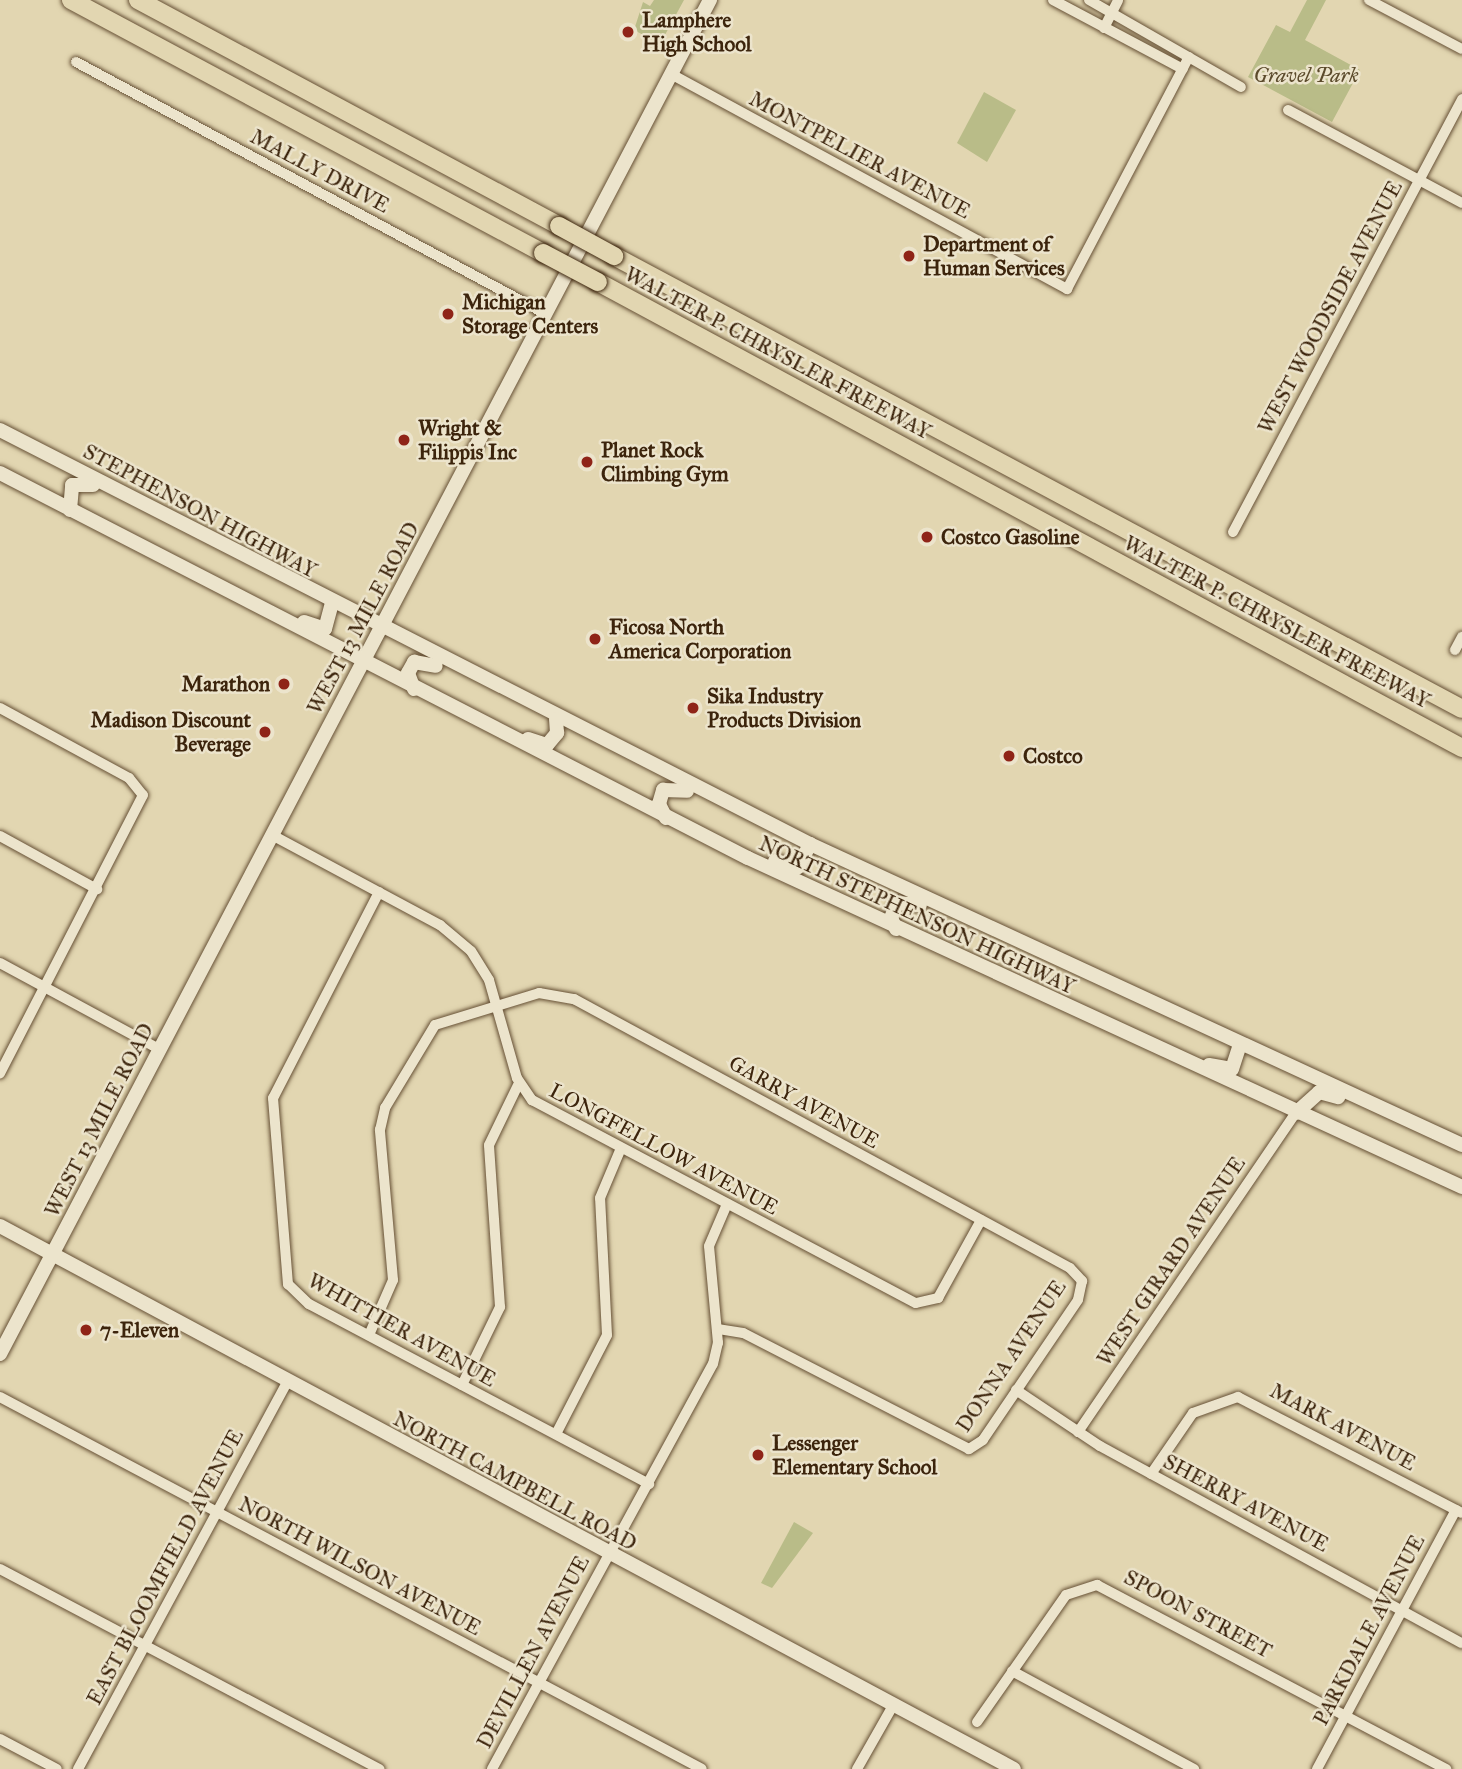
<!DOCTYPE html>
<style>
body{margin:0}
#map{position:relative;width:1462px;height:1769px;overflow:hidden;background:#e2d6b1;font-family:"IM FELL Great Primer",serif}
div>[style]{position:absolute}
[style*='--x']{left:calc(var(--x)*1px);top:calc(var(--y)*1px);width:calc(var(--w)*1px);rotate:calc(var(--a)*1deg)}
.green>*{inset:0;background:#b9bc88}
.roads{filter:drop-shadow(0 0 2px #665035) drop-shadow(0 0 2px #665035)}
.street>*{height:10px;margin:-5px;padding:0 5px;transform-origin:5px;border-radius:5px;background:#ece4cc}
.secondary>*{height:14px;margin:-7px;padding:0 7px;transform-origin:7px;border-radius:7px;background:#ece4cc}
.highway>*{height:18px;margin:-9px;padding:0 9px;transform-origin:9px;border-radius:9px;background:#e2d6b1}
.bridges{filter:drop-shadow(0 0 2px #3c240c) drop-shadow(0 0 2px #3c240c)}
.highway-bridge>*{height:18px;margin:-9px;padding:0 9px;transform-origin:9px;border-radius:9px;background:#e2d6b1}
.dots>*{width:19px;height:19px;translate:-50% -50%;box-sizing:border-box;border:4px solid #ece4cc;border-radius:50%}
span{translate:-50% -50%;white-space:nowrap;text-align:center;line-height:1.15;-webkit-text-stroke:5px #ece4cc;paint-order:stroke}
.poi-label{font-size:21px;color:#3c240c;font-weight:700}
.left{translate:0 -50%;text-align:left}
.right{translate:-100% -50%;text-align:right}
.park-label{font-size:21px;color:#5b4a2b;font-style:italic}
.street-label{font-size:21px;color:#3c240c}
</style>
<div id="map">
<div class="green">
<div style="clip-path:polygon(654px 0,684px 0,660px 44px,634px 30px,643px 2px,650px 6px)"></div>
<div style="clip-path:polygon(1307px 0,1326px 0,1305px 40px,1360px 70px,1332px 122px,1248px 77px,1276px 25px,1290px 32px)"></div>
<div style="clip-path:polygon(984px 92px,1016px 110px,987px 162px,957px 143px)"></div>
<div style="clip-path:polygon(794px 1522px,813px 1533px,772px 1588px,761px 1583px)"></div>
</div>
<div class="roads">
<div class="street">
<div style="--x:1053;--y:0;--w:147;--a:28"></div>
<div style="--x:1089;--y:0;--w:175;--a:29.8"></div>
<div style="--x:1369;--y:0;--w:105;--a:27.8"></div>
<div style="--x:1104;--y:28;--w:31;--a:-63"></div>
<div style="--x:76;--y:62;--w:533;--a:28.2"></div>
<div style="--x:671;--y:74;--w:451;--a:28.5"></div>
<div style="--x:1067;--y:289;--w:262;--a:-62.3"></div>
<div style="--x:1288;--y:110;--w:197;--a:28.1"></div>
<div style="--x:1233;--y:532;--w:490;--a:-62.1"></div>
<div style="--x:1455;--y:650;--w:15;--a:-62"></div>
<div style="--x:0;--y:708;--w:147;--a:28.5"></div>
<div style="--x:129;--y:778;--w:22;--a:51"></div>
<div style="--x:143;--y:795;--w:313;--a:117.2"></div>
<div style="--x:272;--y:835;--w:191;--a:28.2"></div>
<div style="--x:440;--y:925;--w:40;--a:40"></div>
<div style="--x:471;--y:951;--w:34;--a:58"></div>
<div style="--x:489;--y:980;--w:102;--a:74.1"></div>
<div style="--x:517;--y:1078;--w:27;--a:56"></div>
<div style="--x:532;--y:1100;--w:434;--a:27.9"></div>
<div style="--x:916;--y:1303;--w:23;--a:-13"></div>
<div style="--x:938;--y:1298;--w:89;--a:-61.1"></div>
<div style="--x:0;--y:836;--w:111;--a:28.7"></div>
<div style="--x:379;--y:892;--w:232;--a:117.2"></div>
<div style="--x:273;--y:1098;--w:187;--a:85.4"></div>
<div style="--x:288;--y:1284;--w:29;--a:44"></div>
<div style="--x:309;--y:1304;--w:385;--a:27.9"></div>
<div style="--x:0;--y:963;--w:181;--a:28.4"></div>
<div style="--x:369;--y:1335;--w:60;--a:-66.4"></div>
<div style="--x:393;--y:1280;--w:151;--a:-95"></div>
<div style="--x:380;--y:1130;--w:23;--a:-77"></div>
<div style="--x:385;--y:1108;--w:97;--a:-58.9"></div>
<div style="--x:435;--y:1025;--w:109;--a:-17.1"></div>
<div style="--x:539;--y:993;--w:36;--a:10"></div>
<div style="--x:574;--y:999;--w:564;--a:28.47"></div>
<div style="--x:1070;--y:1268;--w:18;--a:47"></div>
<div style="--x:1082;--y:1281;--w:19;--a:102"></div>
<div style="--x:1078;--y:1300;--w:169;--a:124.2"></div>
<div style="--x:983;--y:1440;--w:17;--a:147"></div>
<div style="--x:969;--y:1449;--w:254;--a:-152.8"></div>
<div style="--x:743;--y:1333;--w:26;--a:-171"></div>
<div style="--x:462;--y:1385;--w:87;--a:-64"></div>
<div style="--x:500;--y:1307;--w:162;--a:-93.9"></div>
<div style="--x:489;--y:1145;--w:69;--a:-64.2"></div>
<div style="--x:1016;--y:1390;--w:101;--a:33.7"></div>
<div style="--x:1100;--y:1446;--w:412;--a:28.6"></div>
<div style="--x:0;--y:1397;--w:794;--a:27.92"></div>
<div style="--x:1078;--y:1432;--w:386;--a:-55.7"></div>
<div style="--x:556;--y:1434;--w:111;--a:-62.7"></div>
<div style="--x:607;--y:1335;--w:137;--a:-92.9"></div>
<div style="--x:600;--y:1198;--w:54;--a:-67.2"></div>
<div style="--x:1151;--y:1474;--w:74;--a:-55.5"></div>
<div style="--x:1193;--y:1413;--w:48;--a:-19.6"></div>
<div style="--x:1238;--y:1397;--w:252;--a:27.4"></div>
<div style="--x:0;--y:1569;--w:429;--a:27.8"></div>
<div style="--x:1012;--y:1671;--w:207;--a:28.3"></div>
<div style="--x:977;--y:1722;--w:155;--a:-55"></div>
<div style="--x:1066;--y:1595;--w:33;--a:-18"></div>
<div style="--x:1097;--y:1585;--w:395;--a:27.8"></div>
<div style="--x:0;--y:1739;--w:64;--a:27.8"></div>
<div style="--x:78;--y:1769;--w:438;--a:-61.6"></div>
<div style="--x:492;--y:1769;--w:461;--a:-61.4"></div>
<div style="--x:713;--y:1364;--w:22;--a:-77"></div>
<div style="--x:718;--y:1343;--w:97;--a:-95.3"></div>
<div style="--x:709;--y:1246;--w:46;--a:-66.8"></div>
<div style="--x:857;--y:1769;--w:75;--a:-60.4"></div>
<div style="--x:1317;--y:1769;--w:294;--a:-61.8"></div>
</div>
<div class="secondary">
<div style="--x:0;--y:430;--w:910;--a:27.07"></div>
<div style="--x:810;--y:844;--w:718;--a:24.78"></div>
<div style="--x:0;--y:473;--w:841;--a:27.24"></div>
<div style="--x:748;--y:858;--w:786;--a:24.74"></div>
<div style="--x:70;--y:510;--w:25;--a:-85"></div>
<div style="--x:72;--y:485;--w:21;--a:0"></div>
<div style="--x:304;--y:622;--w:22;--a:18"></div>
<div style="--x:325;--y:629;--w:27;--a:-75"></div>
<div style="--x:414;--y:689;--w:17;--a:-111"></div>
<div style="--x:408;--y:673;--w:13;--a:-61"></div>
<div style="--x:414;--y:662;--w:22;--a:10"></div>
<div style="--x:528;--y:739;--w:20;--a:18"></div>
<div style="--x:547;--y:745;--w:16;--a:-50"></div>
<div style="--x:557;--y:733;--w:14;--a:-94"></div>
<div style="--x:666;--y:818;--w:16;--a:-117"></div>
<div style="--x:659;--y:804;--w:15;--a:-74"></div>
<div style="--x:663;--y:790;--w:24;--a:2"></div>
<div style="--x:775;--y:861;--w:24;--a:15"></div>
<div style="--x:798;--y:867;--w:26;--a:-62"></div>
<div style="--x:896;--y:929;--w:12;--a:-114"></div>
<div style="--x:891;--y:918;--w:16;--a:-68"></div>
<div style="--x:897;--y:903;--w:23;--a:5"></div>
<div style="--x:1209;--y:1065;--w:23;--a:10"></div>
<div style="--x:1232;--y:1069;--w:25;--a:-72"></div>
<div style="--x:1296;--y:1113;--w:31;--a:-42"></div>
<div style="--x:1319;--y:1092;--w:20;--a:15"></div>
<div style="--x:0;--y:1226;--w:1150;--a:28.17"></div>
<div style="--x:0;--y:1354;--w:1529;--a:-62.33"></div>
</div>
<div class="highway">
<div style="--x:71;--y:0;--w:536;--a:28.19"></div>
<div style="--x:138;--y:0;--w:478;--a:28.2"></div>
<div style="--x:614;--y:256;--w:961;--a:28.11"></div>
<div style="--x:598;--y:282;--w:982;--a:28.34"></div>
</div>
</div>
<div class="bridges">
<div class="highway-bridge">
<div style="--x:559;--y:226;--w:63;--a:28.6"></div>
<div style="--x:543;--y:253;--w:62;--a:27.8"></div>
</div>
</div>
<div class="dots">
<div style="left:628px;top:32px;background:#8f2418"></div>
<div style="left:909px;top:256px;background:#8f2418"></div>
<div style="left:448px;top:314px;background:#8f2418"></div>
<div style="left:404px;top:440px;background:#8f2418"></div>
<div style="left:587px;top:462px;background:#8f2418"></div>
<div style="left:927px;top:537px;background:#8f2418"></div>
<div style="left:595px;top:639px;background:#8f2418"></div>
<div style="left:284px;top:684px;background:#8f2418"></div>
<div style="left:693px;top:708px;background:#8f2418"></div>
<div style="left:265px;top:732px;background:#8f2418"></div>
<div style="left:1009px;top:756px;background:#8f2418"></div>
<div style="left:86px;top:1330px;background:#8f2418"></div>
<div style="left:758px;top:1455px;background:#8f2418"></div>
</div>
<div class="poi-label">
<span class="left" style="left:642px;top:32px">Lamphere<br>High School</span>
<span class="left" style="left:923px;top:256px">Department of<br>Human Services</span>
<span class="left" style="left:462px;top:314px">Michigan<br>Storage Centers</span>
<span class="left" style="left:418px;top:440px">Wright &amp;<br>Filippis Inc</span>
<span class="left" style="left:601px;top:462px">Planet Rock<br>Climbing Gym</span>
<span class="left" style="left:941px;top:537px">Costco Gasoline</span>
<span class="left" style="left:609px;top:639px">Ficosa North<br>America Corporation</span>
<span class="right" style="left:270px;top:684px">Marathon</span>
<span class="left" style="left:707px;top:708px">Sika Industry<br>Products Division</span>
<span class="right" style="left:251px;top:732px">Madison Discount<br>Beverage</span>
<span class="left" style="left:1023px;top:756px">Costco</span>
<span class="left" style="left:100px;top:1330px">7-Eleven</span>
<span class="left" style="left:772px;top:1455px">Lessenger<br>Elementary School</span>
</div>
<div class="park-label">
<span style="left:1306px;top:75px">Gravel Park</span>
</div>
<div class="street-label">
<span style="left:860px;top:155px;rotate:28deg">MONTPELIER AVENUE</span>
<span style="left:320px;top:171px;rotate:28deg">MALLY DRIVE</span>
<span style="left:1330px;top:307px;rotate:-62deg">WEST WOODSIDE AVENUE</span>
<span style="left:778px;top:353px;rotate:28deg">WALTER P. CHRYSLER FREEWAY</span>
<span style="left:200px;top:511px;rotate:28deg">STEPHENSON HIGHWAY</span>
<span style="left:363px;top:618px;rotate:-62deg">WEST 13 MILE ROAD</span>
<span style="left:1277px;top:622px;rotate:28deg">WALTER P. CHRYSLER FREEWAY</span>
<span style="left:917px;top:915px;rotate:25deg">NORTH STEPHENSON HIGHWAY</span>
<span style="left:804px;top:1102px;rotate:29deg">GARRY AVENUE</span>
<span style="left:99px;top:1120px;rotate:-63deg">WEST 13 MILE ROAD</span>
<span style="left:664px;top:1149px;rotate:28deg">LONGFELLOW AVENUE</span>
<span style="left:1171px;top:1261px;rotate:-56deg">WEST GIRARD AVENUE</span>
<span style="left:402px;top:1330px;rotate:29deg">WHITTIER AVENUE</span>
<span style="left:1011px;top:1356px;rotate:-56deg">DONNA AVENUE</span>
<span style="left:1343px;top:1427px;rotate:28deg">MARK AVENUE</span>
<span style="left:515px;top:1481px;rotate:28deg">NORTH CAMPBELL ROAD</span>
<span style="left:1246px;top:1503px;rotate:28deg">SHERRY AVENUE</span>
<span style="left:360px;top:1566px;rotate:28deg">NORTH WILSON AVENUE</span>
<span style="left:165px;top:1567px;rotate:-62deg">EAST BLOOMFIELD AVENUE</span>
<span style="left:1198px;top:1614px;rotate:28deg">SPOON STREET</span>
<span style="left:1369px;top:1630px;rotate:-62deg">PARKDALE AVENUE</span>
<span style="left:533px;top:1652px;rotate:-62deg">DEVILLEN AVENUE</span>
</div>
</div>
